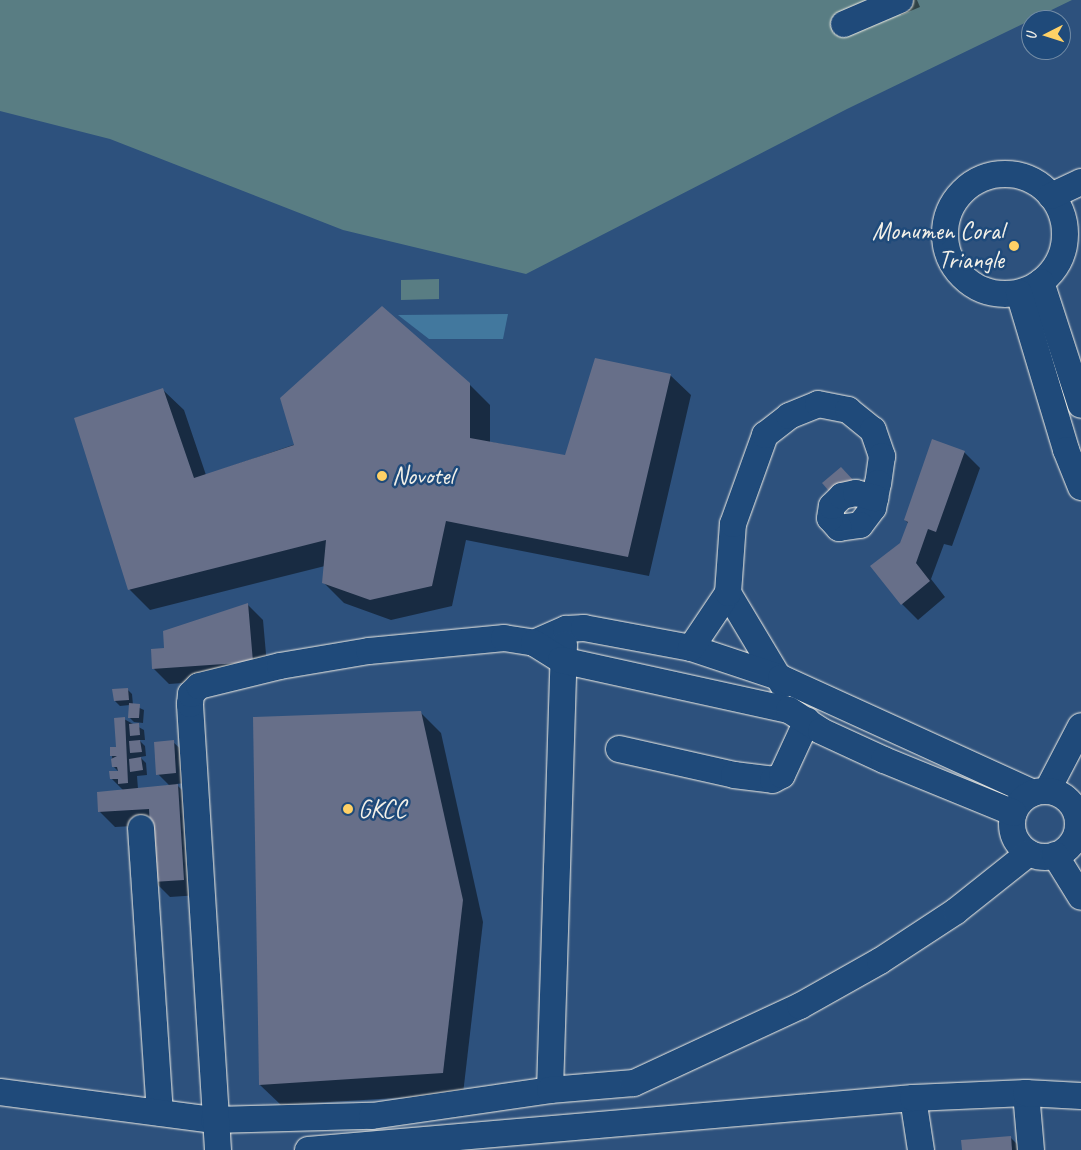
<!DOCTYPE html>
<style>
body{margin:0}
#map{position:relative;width:1081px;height:1150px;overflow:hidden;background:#2d517d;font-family:Caveat,sans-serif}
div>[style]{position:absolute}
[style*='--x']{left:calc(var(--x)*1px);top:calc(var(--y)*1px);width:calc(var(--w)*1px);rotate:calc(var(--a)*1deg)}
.green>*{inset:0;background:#597d83}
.water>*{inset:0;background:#42789e}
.shadow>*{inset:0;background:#0007}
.building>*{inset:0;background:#676f89}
.roads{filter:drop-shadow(0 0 1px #f4f1e8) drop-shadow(0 0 1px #f4f1e8)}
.minor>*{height:26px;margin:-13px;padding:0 13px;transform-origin:13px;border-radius:13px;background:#1f4a7a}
.minor>.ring{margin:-13px;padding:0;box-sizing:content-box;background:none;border:26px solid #1f4a7a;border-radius:50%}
.dots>*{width:14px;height:14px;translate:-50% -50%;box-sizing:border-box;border:2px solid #1f4a7a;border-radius:50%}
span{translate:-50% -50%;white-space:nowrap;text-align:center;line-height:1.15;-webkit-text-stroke:5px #1f4a7a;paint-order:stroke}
.poi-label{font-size:25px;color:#f4f1e8}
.right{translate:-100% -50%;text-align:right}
.left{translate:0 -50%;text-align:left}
.north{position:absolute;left:1021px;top:10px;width:50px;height:50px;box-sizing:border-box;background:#1f4a7a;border:1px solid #748da6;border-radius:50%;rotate:265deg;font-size:14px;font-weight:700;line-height:20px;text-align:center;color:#f4f1e8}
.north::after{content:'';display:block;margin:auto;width:18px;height:22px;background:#ffd166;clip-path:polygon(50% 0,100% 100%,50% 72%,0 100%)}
</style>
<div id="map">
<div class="green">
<div style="clip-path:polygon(0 0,1072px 0,847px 109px,526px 274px,343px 230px,110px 139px,0 111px)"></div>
<div style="clip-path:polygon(439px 279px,439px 299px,401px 300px,401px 280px)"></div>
</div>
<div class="water">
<div style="clip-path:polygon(508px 314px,503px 339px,429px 339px,398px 315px)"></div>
</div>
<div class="shadow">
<div style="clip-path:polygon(886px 0,917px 0,920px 7px,901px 15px)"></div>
<div style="clip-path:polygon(670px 375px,691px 395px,649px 576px,466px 540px,452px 606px,391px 620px,344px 603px,323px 582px,325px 566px,150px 610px,130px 590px,76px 418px,163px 390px,184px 410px,206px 475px,469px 384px,490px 405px,490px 442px,566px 456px)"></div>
<div style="clip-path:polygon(964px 452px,980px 468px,952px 546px,944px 544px,931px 579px,945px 597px,918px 620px,902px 604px,902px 544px,909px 524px,905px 520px)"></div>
<div style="clip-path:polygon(247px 604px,263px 620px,268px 677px,169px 684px,154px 669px,165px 649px)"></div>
<div style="clip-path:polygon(127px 689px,132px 694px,133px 705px,144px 710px,143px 723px,134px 722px,129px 717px,130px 705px,120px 706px,115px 701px)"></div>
<div style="clip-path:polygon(420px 712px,441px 733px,483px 922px,463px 1094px,281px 1105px,260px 1085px)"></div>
<div style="clip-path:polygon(124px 719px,144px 730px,145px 740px,139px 740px,145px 746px,146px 756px,140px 757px,146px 763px,147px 775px,137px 776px,138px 789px,170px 786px,158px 774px,173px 742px,184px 752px,186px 783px,176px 784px,193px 801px,199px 895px,170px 897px,154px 881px,151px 825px,115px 827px,99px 811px,123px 790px,111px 778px,119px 772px,113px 766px,112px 756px,117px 748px)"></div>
<div style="clip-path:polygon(1010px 1137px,1023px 1150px,963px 1150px)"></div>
</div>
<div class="building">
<div style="clip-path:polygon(382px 306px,470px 383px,470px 438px,565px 455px,595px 358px,671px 374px,628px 557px,446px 521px,432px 586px,370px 600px,322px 583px,326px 540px,128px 590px,74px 418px,163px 388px,194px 478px,294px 445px,280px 398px)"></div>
<div style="clip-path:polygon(932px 439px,965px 451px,936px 532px,928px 529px,916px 563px,930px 581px,901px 605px,870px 566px,900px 543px,908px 522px,904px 520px)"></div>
<div style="clip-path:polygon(841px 467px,854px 481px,835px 498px,822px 483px)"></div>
<div style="clip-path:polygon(248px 603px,253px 662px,152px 669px,151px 649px,164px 648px,163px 631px)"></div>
<div style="clip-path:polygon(128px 688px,129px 700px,114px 701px,112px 689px)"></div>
<div style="clip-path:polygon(129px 703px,140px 704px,139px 718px,128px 718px)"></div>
<div style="clip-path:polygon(421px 711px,463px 900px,443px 1073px,259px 1085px,253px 717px)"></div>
<div style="clip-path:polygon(125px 717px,128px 783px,118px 784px,118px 779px,110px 779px,109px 771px,118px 771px,117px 767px,112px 767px,111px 759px,117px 756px,110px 756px,110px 747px,116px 747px,114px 718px)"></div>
<div style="clip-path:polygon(139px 723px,140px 735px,130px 736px,129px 724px)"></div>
<div style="clip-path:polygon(140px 740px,142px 752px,130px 753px,129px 741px)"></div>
<div style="clip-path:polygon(174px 740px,176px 773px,156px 775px,154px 742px)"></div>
<div style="clip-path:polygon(141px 757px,143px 770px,130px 772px,129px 759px)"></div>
<div style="clip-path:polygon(178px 784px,184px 880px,153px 882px,149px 809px,98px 812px,97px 792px)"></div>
<div style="clip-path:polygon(1011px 1136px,1012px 1150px,962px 1150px,961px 1140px)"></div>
</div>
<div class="roads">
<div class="minor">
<div style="--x:844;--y:24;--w:61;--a:-23.2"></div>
<div class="ring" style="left:945px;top:174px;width:94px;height:94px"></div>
<div style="--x:1051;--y:196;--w:33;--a:-25"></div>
<div style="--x:1041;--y:282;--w:129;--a:72"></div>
<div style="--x:1019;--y:293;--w:164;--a:73.3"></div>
<div style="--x:1066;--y:450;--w:40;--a:68"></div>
<div style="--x:728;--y:593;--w:107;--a:59.1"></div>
<div style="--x:534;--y:643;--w:35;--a:-24"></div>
<div style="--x:566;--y:629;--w:18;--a:-3"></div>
<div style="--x:584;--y:628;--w:109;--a:10.6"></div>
<div style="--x:691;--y:648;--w:95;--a:18.4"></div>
<div style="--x:781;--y:678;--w:277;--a:24.5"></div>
<div style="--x:691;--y:648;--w:66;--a:-56.1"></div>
<div style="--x:728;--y:593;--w:69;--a:-85.9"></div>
<div style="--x:733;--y:524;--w:95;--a:-70.2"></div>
<div style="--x:765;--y:435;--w:31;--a:-38"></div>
<div style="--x:789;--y:416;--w:31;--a:-22"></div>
<div style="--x:818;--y:404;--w:31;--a:11"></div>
<div style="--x:848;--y:410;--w:32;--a:39"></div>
<div style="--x:873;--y:430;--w:28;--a:71"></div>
<div style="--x:882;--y:456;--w:27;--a:98"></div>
<div style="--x:878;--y:483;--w:25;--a:101"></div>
<div style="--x:873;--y:508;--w:21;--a:127"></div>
<div style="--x:860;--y:525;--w:21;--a:172"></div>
<div style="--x:839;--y:528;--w:13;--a:-132"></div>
<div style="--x:830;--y:518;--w:12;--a:-81"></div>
<div style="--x:832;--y:506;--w:14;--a:-45"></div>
<div style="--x:842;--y:496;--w:14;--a:-12"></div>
<div style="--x:856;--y:493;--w:20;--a:15"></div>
<div style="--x:619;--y:749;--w:118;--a:12.7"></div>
<div style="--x:734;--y:775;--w:39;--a:7"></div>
<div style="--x:773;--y:780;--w:10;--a:-29"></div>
<div style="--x:782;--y:775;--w:60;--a:-65.2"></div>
<div style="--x:1047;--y:791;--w:73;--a:-62.4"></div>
<div class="ring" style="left:1012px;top:791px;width:40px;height:40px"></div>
<div style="--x:141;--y:828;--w:285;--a:86.2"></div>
<div style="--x:1055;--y:855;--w:49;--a:58.2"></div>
<div style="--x:550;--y:1090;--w:446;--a:-88.2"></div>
<div style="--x:0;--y:1092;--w:216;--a:7.5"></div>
<div style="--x:214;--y:1120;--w:158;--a:-1.5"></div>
<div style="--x:372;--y:1116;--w:180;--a:-8.3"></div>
<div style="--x:550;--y:1090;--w:84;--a:-4.8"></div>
<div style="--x:634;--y:1083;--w:183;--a:-24.9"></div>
<div style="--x:800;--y:1006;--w:92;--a:-29.4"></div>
<div style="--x:880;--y:961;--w:91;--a:-33.3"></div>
<div style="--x:956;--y:911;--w:93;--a:-38.5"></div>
<div style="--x:1026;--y:1093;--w:57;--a:85"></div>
<div style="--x:913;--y:1098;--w:53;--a:81.3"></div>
<div style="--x:218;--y:1150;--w:447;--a:-93.6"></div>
<div style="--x:190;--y:704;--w:10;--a:-84"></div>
<div style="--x:191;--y:694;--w:11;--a:-45"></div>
<div style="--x:199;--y:686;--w:83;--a:-13.9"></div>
<div style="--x:280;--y:666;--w:90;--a:-9.6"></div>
<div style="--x:369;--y:651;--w:136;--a:-5.5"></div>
<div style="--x:504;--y:638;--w:30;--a:9"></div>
<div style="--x:534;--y:643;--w:32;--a:32"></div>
<div style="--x:561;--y:660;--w:233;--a:12.4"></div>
<div style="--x:789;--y:710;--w:38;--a:33"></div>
<div style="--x:821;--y:731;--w:69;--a:24.7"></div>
<div style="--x:884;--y:760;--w:140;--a:22.2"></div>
<div style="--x:308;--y:1150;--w:607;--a:-4.91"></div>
<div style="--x:913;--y:1098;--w:113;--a:-2.5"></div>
<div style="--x:1026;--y:1093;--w:55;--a:3.1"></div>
</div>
</div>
<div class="dots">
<div style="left:1014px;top:246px;background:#ffd166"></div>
<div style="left:382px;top:476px;background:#ffd166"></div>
<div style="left:348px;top:809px;background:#ffd166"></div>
</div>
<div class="poi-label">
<span class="right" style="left:1004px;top:246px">Monumen Coral<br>Triangle</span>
<span class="left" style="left:392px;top:476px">Novotel</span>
<span class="left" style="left:358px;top:809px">GKCC</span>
</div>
<div class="north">U</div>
</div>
